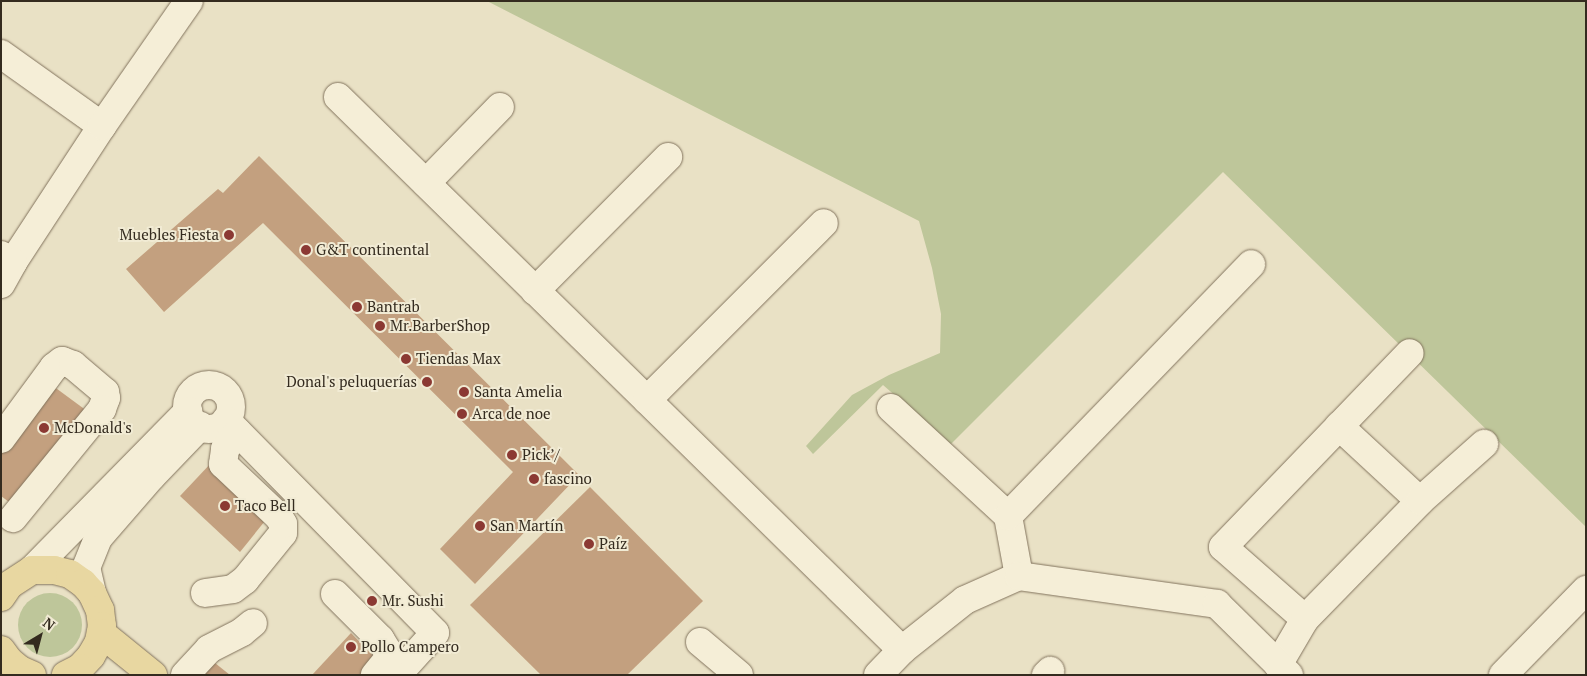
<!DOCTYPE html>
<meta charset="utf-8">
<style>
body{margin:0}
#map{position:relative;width:1587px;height:676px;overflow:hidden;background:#e9e1c5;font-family:"PT Serif",serif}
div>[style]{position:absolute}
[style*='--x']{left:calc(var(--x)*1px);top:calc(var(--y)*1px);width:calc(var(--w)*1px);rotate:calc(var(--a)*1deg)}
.green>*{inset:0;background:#bec69a}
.round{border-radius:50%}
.building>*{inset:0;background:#c3a07f}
.roads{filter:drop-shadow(0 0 1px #82735d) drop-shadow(0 0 1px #82735d)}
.minor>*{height:28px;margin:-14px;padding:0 14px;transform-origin:14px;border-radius:14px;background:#f5eed7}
.minor>.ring{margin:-14px;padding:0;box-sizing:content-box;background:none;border:28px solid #f5eed7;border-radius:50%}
.major>*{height:28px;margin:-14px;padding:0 14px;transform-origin:14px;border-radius:14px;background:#e8d7a1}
.dots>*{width:14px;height:14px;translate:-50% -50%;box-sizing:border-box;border:2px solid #f1ebd4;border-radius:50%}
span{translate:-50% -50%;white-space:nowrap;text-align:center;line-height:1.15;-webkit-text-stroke:4px #f1ebd4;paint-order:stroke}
.poi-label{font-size:15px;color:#342b1f}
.right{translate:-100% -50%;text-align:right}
.left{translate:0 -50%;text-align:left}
.frame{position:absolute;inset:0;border:2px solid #342b1f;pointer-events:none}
.north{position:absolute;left:15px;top:611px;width:50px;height:50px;-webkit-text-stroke:4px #f1ebd4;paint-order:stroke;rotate:37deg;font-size:14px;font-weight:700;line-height:20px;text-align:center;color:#342b1f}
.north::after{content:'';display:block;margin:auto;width:18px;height:22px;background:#342b1f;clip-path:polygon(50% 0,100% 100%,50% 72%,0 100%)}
</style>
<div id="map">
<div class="green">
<div style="clip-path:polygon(487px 1px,1586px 1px,1586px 527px,1223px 172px,951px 444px,883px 385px,813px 454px,806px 446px,852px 395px,889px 375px,940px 353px,941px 314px,932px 268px,919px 221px)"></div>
<div class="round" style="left:18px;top:593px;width:64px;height:64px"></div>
</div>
<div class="building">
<div style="clip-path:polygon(259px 156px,579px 475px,475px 584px,440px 549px,513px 472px,263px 223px,164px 312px,126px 269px,218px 189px,223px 193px)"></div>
<div style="clip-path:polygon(49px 383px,87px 411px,13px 505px,1px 496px,1px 445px)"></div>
<div style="clip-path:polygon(212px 462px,269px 516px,240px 552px,180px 496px)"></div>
<div style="clip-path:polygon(590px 487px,703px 601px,627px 675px,541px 675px,470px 605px)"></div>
<div style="clip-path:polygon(351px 633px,379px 662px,366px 675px,312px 675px)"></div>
<div style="clip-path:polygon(210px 659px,230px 675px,196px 675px)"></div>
</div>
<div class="roads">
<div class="minor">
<div style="--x:1;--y:54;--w:124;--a:35.5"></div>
<div style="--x:338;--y:97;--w:790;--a:44.44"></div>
<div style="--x:426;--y:183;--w:106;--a:-45.8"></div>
<div style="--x:1;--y:255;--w:14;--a:30"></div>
<div style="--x:13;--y:262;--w:163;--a:-56.8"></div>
<div style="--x:102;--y:126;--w:152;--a:-55.2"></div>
<div style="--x:1;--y:284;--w:25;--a:-61"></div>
<div style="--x:535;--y:291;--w:189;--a:-45.2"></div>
<div class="ring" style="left:187px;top:385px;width:16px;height:16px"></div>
<div style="--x:647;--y:400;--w:250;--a:-45"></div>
<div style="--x:891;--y:408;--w:159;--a:42.7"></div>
<div style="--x:226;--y:420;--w:298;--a:45.5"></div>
<div style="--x:435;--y:633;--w:57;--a:132.1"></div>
<div style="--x:1339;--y:426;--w:110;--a:42.8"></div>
<div style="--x:1;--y:439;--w:89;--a:-53.6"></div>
<div style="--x:54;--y:367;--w:10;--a:-37"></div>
<div style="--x:62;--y:361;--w:12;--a:20"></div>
<div style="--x:73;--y:365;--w:42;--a:40.2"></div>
<div style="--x:105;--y:392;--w:6;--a:81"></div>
<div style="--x:106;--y:398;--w:12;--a:110"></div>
<div style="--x:102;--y:409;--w:141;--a:129.2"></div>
<div style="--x:32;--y:570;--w:223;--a:-45.5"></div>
<div style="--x:1019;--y:576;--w:61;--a:-100.4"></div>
<div style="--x:1008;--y:516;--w:350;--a:-46"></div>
<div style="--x:92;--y:593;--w:26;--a:-103"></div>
<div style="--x:86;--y:568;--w:32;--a:-68"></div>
<div style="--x:98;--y:538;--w:81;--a:-49"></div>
<div style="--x:151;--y:477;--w:71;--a:-46.1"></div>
<div style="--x:205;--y:593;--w:28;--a:-8"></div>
<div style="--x:233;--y:589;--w:15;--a:-37"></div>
<div style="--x:245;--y:580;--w:60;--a:-51"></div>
<div style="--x:283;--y:533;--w:9;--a:-90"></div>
<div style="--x:283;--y:524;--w:8;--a:-120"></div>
<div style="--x:279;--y:517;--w:77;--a:-136.6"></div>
<div style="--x:223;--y:464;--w:15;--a:-82"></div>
<div style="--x:225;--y:449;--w:21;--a:-53"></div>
<div style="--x:335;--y:594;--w:64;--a:45"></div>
<div style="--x:380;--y:639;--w:15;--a:58"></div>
<div style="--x:388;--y:652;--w:7;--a:90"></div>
<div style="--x:388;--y:659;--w:21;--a:129"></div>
<div style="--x:1305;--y:619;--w:109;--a:-138.7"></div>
<div style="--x:1223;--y:547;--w:269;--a:-46.1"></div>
<div style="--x:700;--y:642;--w:51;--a:40.2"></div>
<div style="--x:1278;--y:665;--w:53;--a:-59.6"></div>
<div style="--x:1305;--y:619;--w:165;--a:-45.7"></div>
<div style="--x:1420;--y:501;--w:86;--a:-41.7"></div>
<div style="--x:185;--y:675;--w:35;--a:-47"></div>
<div style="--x:209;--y:649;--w:37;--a:-27"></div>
<div style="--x:242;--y:632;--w:14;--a:-39"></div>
<div style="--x:878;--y:675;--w:35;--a:-46"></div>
<div style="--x:902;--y:650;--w:80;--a:-38.4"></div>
<div style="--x:965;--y:600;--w:59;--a:-24"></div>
<div style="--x:1019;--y:576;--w:200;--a:8"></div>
<div style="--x:1217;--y:604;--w:101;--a:44.6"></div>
<div style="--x:1046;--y:675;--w:6;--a:-45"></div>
<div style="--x:1503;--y:675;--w:119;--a:-45.7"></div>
</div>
<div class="major">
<div style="--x:1;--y:597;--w:14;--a:-56"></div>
<div style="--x:9;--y:585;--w:27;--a:-33"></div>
<div style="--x:32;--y:570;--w:22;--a:0"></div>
<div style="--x:54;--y:570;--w:16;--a:14"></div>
<div style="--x:70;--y:574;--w:16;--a:35"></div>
<div style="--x:83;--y:583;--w:13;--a:48"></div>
<div style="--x:92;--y:593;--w:19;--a:65"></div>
<div style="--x:100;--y:610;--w:16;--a:83"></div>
<div style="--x:102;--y:626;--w:16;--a:101"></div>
<div style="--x:99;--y:642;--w:16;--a:120"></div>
<div style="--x:91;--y:656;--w:16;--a:133"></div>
<div style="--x:80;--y:668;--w:16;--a:153"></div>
<div style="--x:101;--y:633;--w:67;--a:38.9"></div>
<div style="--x:1;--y:650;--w:14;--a:54"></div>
<div style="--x:9;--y:661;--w:14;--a:39"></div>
<div style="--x:20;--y:670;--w:13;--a:23"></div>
</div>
</div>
<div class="dots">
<div style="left:229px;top:235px;background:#8b3933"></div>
<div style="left:306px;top:250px;background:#8b3933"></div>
<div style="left:357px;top:307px;background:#8b3933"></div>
<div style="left:380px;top:326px;background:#8b3933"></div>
<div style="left:406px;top:359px;background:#8b3933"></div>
<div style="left:427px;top:382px;background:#8b3933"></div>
<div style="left:464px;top:392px;background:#8b3933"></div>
<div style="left:462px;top:414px;background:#8b3933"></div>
<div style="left:44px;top:428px;background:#8b3933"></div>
<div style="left:512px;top:455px;background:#8b3933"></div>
<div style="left:534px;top:479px;background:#8b3933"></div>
<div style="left:225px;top:506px;background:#8b3933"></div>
<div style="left:480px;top:526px;background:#8b3933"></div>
<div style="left:589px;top:544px;background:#8b3933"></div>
<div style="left:372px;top:601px;background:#8b3933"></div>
<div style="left:351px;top:647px;background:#8b3933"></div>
</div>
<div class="poi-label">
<span class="right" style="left:219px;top:235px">Muebles Fiesta</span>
<span class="left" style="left:316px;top:250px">G&amp;T continental</span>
<span class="left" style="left:367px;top:307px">Bantrab</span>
<span class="left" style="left:390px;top:326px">Mr.BarberShop</span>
<span class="left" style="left:416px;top:359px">Tiendas Max</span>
<span class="right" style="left:417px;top:382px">Donal's peluquerías</span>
<span class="left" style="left:474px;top:392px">Santa Amelia</span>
<span class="left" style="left:472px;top:414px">Arca de noe</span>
<span class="left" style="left:54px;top:428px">McDonald's</span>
<span class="left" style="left:522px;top:455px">Pick’/</span>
<span class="left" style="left:544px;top:479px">fascino</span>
<span class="left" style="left:235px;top:506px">Taco Bell</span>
<span class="left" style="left:490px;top:526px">San Martín</span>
<span class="left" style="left:599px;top:544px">Paíz</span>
<span class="left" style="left:382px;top:601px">Mr. Sushi</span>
<span class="left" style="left:361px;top:647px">Pollo Campero</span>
</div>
<div class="frame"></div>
<div class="north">N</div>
</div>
